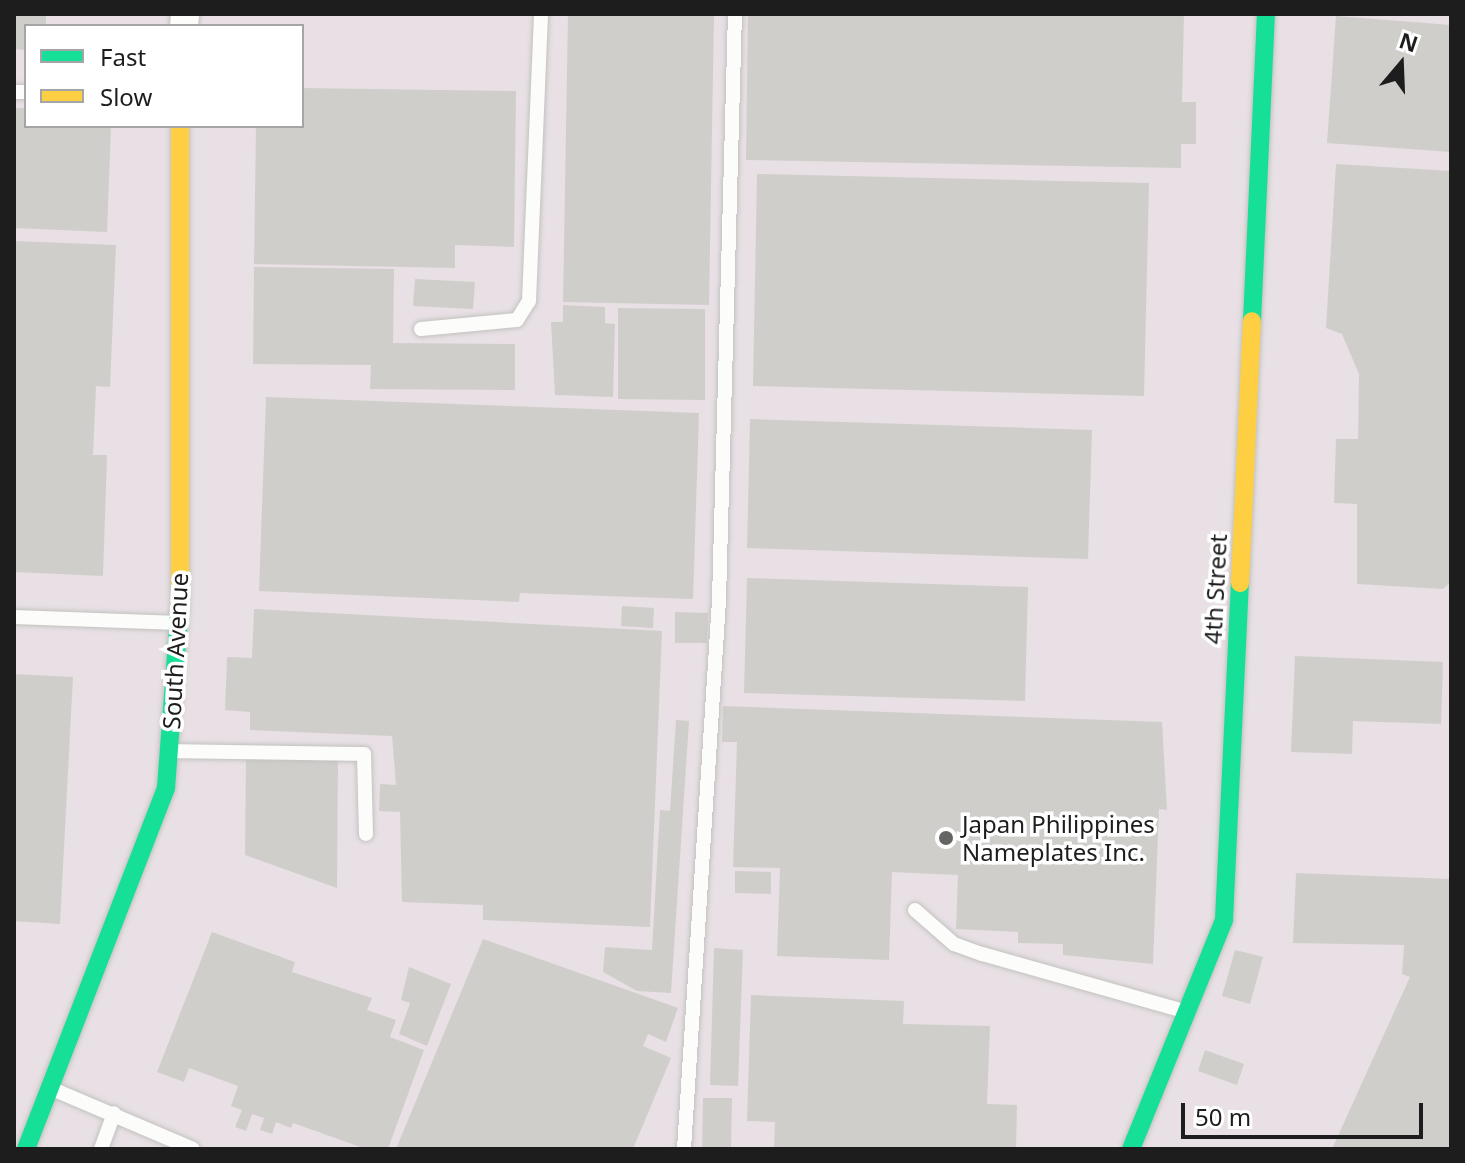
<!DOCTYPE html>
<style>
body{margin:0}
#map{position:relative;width:1465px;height:1163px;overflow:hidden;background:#ebeae6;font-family:"Noto Sans",sans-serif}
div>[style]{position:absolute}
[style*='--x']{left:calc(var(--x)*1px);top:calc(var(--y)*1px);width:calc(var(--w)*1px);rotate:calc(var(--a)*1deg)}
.industrial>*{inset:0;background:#e8e0e4}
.building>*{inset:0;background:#d0cecb}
.roads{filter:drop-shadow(0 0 2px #c2c2c0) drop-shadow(0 0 2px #c2c2c0)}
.lane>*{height:14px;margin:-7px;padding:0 7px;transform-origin:7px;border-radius:7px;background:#fcfcfb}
.street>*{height:28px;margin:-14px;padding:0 14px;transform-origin:14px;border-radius:14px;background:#fcfcfb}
.fast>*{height:18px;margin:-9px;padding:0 9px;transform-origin:9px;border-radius:9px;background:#16e098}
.slow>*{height:18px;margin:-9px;padding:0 9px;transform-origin:9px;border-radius:9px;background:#ffcf43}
.dots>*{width:22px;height:22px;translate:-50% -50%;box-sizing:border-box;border:4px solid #fff;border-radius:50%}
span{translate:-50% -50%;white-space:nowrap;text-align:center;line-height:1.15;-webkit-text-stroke:7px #fff;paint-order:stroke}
.street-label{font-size:24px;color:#1d1d1d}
.poi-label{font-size:24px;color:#1d1d1d}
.left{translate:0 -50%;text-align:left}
.frame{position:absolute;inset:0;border:16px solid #1d1d1d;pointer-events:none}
.legend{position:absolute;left:24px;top:24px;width:280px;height:104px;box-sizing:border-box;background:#fff;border:2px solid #a5a5a5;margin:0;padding:10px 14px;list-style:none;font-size:24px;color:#1d1d1d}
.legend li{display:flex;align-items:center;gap:16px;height:40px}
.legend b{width:40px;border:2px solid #a5a5a5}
.north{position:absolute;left:1361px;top:24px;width:80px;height:80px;-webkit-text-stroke:6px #fff;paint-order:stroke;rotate:19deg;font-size:22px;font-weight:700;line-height:32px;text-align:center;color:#1d1d1d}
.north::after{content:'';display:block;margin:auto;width:28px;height:36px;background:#1d1d1d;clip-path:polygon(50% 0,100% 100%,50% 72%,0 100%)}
.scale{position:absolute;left:1181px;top:1103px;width:242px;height:36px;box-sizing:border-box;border:4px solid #1d1d1d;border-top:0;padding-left:10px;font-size:24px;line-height:28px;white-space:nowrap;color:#1d1d1d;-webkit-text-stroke:6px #fff;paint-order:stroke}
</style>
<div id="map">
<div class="industrial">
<div style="clip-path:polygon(evenodd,14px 14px,1451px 14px,1451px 1149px,14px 1149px,14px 14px,26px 26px,302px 26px,302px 126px,26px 126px,26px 26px)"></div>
</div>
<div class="building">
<div style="clip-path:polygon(14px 14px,46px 14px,46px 26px,26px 26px,26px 50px,14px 49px)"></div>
<div style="clip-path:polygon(568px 14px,714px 14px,709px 305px,563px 302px)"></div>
<div style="clip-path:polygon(748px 14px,1184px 14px,1182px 102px,1196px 102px,1196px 144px,1181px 144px,1181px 168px,746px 160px)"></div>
<div style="clip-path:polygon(1336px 16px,1451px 25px,1451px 152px,1327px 143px)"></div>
<div style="clip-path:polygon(302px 88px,516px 91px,514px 247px,455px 245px,455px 268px,254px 264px,256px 126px,302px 126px)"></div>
<div style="clip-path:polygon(14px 108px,26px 108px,26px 126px,111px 126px,107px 232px,14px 228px)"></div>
<div style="clip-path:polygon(1336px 164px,1451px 171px,1451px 582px,1443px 589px,1357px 584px,1357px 504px,1334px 503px,1336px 439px,1358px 439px,1359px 374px,1342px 334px,1326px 328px)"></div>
<div style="clip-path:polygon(757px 174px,1149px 183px,1144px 396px,753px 386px)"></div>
<div style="clip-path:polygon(14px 241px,116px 245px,110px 387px,96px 386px,93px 455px,107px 455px,103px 576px,14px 572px)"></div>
<div style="clip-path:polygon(254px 267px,394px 269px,393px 343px,515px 344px,515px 390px,370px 389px,371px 365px,253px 364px)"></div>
<div style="clip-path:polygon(415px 279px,475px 282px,473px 309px,413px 306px)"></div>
<div style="clip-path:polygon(563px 305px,605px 307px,605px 323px,615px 324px,613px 397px,555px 395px,551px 322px,563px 322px)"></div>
<div style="clip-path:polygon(618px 308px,705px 309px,705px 400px,618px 399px)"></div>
<div style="clip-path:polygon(266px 397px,699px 413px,693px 599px,520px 593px,519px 602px,259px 591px)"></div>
<div style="clip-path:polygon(750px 419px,1092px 430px,1088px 559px,747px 548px)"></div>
<div style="clip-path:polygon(747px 578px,1028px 587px,1025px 701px,744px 693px)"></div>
<div style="clip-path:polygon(622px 606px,654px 608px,653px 628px,621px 626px)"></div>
<div style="clip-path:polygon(254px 609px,662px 631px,650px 927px,483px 920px,483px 905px,402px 902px,400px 812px,379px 811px,380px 784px,396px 785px,392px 736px,250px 730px,250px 712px,225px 710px,227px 657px,252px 658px)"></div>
<div style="clip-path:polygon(675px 612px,708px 613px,707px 643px,675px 643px)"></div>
<div style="clip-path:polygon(1295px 656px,1443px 662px,1441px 724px,1353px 721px,1352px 754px,1291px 752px)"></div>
<div style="clip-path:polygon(14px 674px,73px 677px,60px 924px,14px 921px)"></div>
<div style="clip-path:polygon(723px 706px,1162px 722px,1167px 810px,1159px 809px,1153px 964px,1063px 955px,1063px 944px,1018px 943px,1018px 932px,956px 929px,958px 875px,892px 872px,889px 960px,777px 956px,780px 868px,733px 867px,737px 742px,722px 742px)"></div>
<div style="clip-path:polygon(676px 720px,689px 721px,671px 993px,637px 991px,603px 972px,605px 947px,652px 950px,660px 810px,670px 811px)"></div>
<div style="clip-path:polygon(246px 758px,338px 760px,337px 888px,245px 855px)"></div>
<div style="clip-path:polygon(735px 871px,771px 872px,771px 894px,735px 893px)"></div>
<div style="clip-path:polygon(1296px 873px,1451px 879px,1451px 1149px,1332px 1149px,1410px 977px,1402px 974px,1404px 945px,1293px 943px)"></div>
<div style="clip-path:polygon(212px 932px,295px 962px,292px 972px,372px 998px,367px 1010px,396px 1020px,390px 1037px,424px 1050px,388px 1149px,366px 1149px,293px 1123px,291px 1128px,276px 1122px,272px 1134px,260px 1130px,264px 1118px,252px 1114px,246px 1131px,235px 1127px,242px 1110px,231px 1106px,238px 1086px,189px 1068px,184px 1082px,157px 1072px)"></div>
<div style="clip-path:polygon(483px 939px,678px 1008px,666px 1042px,648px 1034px,643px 1046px,671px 1058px,633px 1149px,396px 1149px)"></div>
<div style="clip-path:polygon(714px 948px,743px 950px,738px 1086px,710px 1085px)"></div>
<div style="clip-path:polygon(1235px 950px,1263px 957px,1250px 1004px,1222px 996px)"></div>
<div style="clip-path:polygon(409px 967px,451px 984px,427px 1046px,399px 1034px,410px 1003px,401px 1000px)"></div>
<div style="clip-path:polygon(751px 995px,904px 1001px,903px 1024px,990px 1026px,987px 1104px,1017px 1105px,1016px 1149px,774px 1149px,775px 1122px,747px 1121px)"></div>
<div style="clip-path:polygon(1205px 1050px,1244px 1064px,1237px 1085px,1198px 1071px)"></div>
<div style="clip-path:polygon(703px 1098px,732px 1098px,731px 1149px,702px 1149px)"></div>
</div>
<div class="roads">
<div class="lane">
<div style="--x:14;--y:92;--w:12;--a:0"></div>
<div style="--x:421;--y:329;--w:96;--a:-5.4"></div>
<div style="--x:517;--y:320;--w:22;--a:-58"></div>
<div style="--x:529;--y:301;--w:287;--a:-87.6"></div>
<div style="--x:14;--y:617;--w:165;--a:2.1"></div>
<div style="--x:172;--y:751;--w:192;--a:0.9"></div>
<div style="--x:364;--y:754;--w:80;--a:88.6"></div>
<div style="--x:915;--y:910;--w:52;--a:41.1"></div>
<div style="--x:954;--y:944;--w:30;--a:20"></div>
<div style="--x:982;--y:954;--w:210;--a:15.8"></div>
<div style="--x:50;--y:1088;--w:155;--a:23.1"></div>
<div style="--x:101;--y:1149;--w:38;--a:-70"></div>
<div style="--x:684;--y:1149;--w:550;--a:-86.35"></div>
<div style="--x:719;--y:600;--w:586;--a:-88.44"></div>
</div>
<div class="street">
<div style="--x:184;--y:26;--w:12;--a:-85"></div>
</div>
<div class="fast">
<div style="--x:1252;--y:321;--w:307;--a:-87.4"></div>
<div style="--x:26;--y:1149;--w:387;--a:-68.8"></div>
<div style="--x:166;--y:788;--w:187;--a:-85.7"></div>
<div style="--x:1131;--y:1149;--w:247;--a:-67.9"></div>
<div style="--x:1224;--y:920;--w:337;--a:-87.3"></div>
</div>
<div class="slow">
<div style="--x:180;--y:126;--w:476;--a:90"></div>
<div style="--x:1240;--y:583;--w:262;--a:-87.4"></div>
</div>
</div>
<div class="dots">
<div style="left:946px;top:838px;background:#656563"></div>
</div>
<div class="street-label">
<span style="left:1215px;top:589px;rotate:-87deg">4th Street</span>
<span style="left:175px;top:651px;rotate:-87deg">South Avenue</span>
</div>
<div class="poi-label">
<span class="left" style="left:962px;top:838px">Japan Philippines<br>Nameplates Inc.</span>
</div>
<div class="frame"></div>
<ul class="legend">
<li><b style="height:10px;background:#16e098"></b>Fast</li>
<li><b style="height:10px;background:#ffcf43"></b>Slow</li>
</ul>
<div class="north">N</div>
<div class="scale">50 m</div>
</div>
